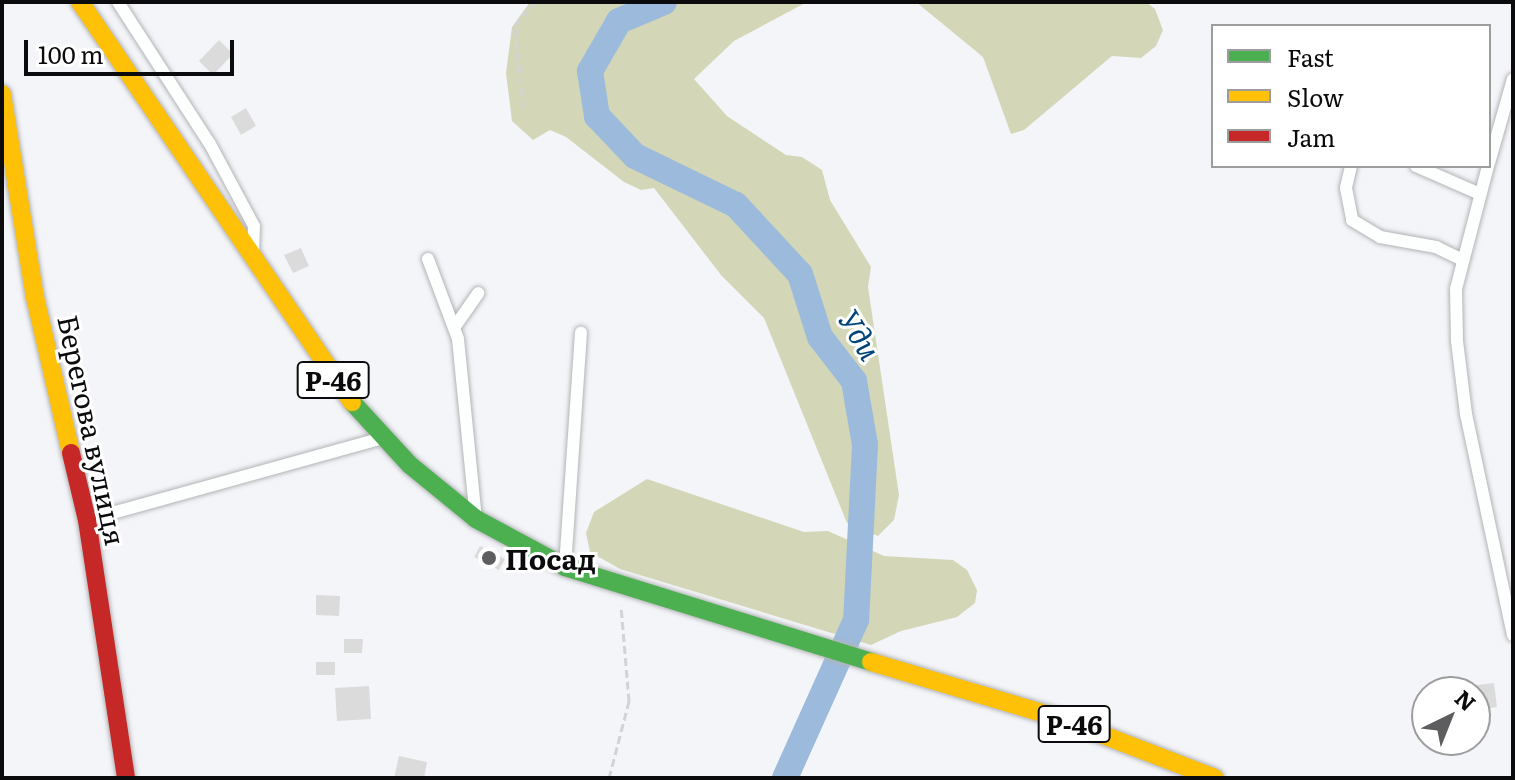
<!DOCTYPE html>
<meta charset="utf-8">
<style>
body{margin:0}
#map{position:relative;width:1515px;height:780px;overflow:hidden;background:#f4f5f9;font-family:Literata,serif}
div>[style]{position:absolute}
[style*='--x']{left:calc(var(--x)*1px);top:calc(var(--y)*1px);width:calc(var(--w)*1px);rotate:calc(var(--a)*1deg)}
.forest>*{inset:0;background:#d4d7b7}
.river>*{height:26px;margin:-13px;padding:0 13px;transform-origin:13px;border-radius:13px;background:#9cbadb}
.building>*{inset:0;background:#dcdbdc}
.path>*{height:3px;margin-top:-1.5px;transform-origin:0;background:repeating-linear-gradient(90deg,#d3d3d4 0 8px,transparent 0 12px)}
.roads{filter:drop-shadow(0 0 2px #b3b4b6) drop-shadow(0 0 2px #b3b4b6)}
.street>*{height:12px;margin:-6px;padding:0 6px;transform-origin:6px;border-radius:6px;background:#fdfefe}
.fast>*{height:18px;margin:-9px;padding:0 9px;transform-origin:9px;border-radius:9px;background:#4caf50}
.slow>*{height:18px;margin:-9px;padding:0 9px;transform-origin:9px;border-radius:9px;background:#ffc107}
.jam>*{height:18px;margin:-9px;padding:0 9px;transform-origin:9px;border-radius:9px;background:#c62828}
.dots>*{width:22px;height:22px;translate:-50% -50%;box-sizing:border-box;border:4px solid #fff;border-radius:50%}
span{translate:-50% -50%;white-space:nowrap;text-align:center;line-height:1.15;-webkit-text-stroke:6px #fff;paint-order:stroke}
.shield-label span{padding:2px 6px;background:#fff;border:2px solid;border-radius:6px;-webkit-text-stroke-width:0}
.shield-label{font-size:26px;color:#0b0b0d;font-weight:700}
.street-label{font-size:28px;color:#0b0b0d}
.poi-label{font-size:28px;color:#0b0b0d;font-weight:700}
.left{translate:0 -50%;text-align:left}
.water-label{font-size:30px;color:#00447b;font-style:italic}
.frame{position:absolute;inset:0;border:4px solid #0b0b0d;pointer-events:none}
.legend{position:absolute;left:1211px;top:24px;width:280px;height:144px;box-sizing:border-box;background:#fff;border:2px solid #9d9d9e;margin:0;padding:10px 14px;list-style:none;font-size:24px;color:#0b0b0d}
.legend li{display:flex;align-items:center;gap:16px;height:40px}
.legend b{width:40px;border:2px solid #9d9d9e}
.north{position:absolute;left:1411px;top:676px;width:80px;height:80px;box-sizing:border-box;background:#fff;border:2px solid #9d9d9e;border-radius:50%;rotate:43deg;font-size:22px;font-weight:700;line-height:32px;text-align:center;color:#0b0b0d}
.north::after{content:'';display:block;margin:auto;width:28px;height:36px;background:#5d5d60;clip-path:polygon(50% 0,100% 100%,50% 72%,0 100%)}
.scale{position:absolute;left:24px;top:40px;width:210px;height:36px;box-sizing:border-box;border:4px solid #0b0b0d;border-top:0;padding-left:10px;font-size:24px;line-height:28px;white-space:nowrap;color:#0b0b0d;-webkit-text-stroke:6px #fff;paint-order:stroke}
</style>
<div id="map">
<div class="forest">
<div style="clip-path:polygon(530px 2px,807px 2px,734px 41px,694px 79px,727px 116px,786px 155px,802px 157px,822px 170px,830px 200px,871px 267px,868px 287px,899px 495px,894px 520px,878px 536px,847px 523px,764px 318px,721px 275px,654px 188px,641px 190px,624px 182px,566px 137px,550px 130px,533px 140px,512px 121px,506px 73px,512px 27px)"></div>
<div style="clip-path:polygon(916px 2px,1146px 2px,1155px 9px,1163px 30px,1156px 46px,1141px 58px,1112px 56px,1024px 130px,1011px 134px,983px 57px)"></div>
<div style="clip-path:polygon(647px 479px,804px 532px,828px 531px,884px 556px,953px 560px,967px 570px,977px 590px,975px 603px,957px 617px,901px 631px,871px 645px,620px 569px,590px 552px,586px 533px,594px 512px)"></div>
</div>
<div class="river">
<div style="--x:664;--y:2;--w:49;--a:157.1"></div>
<div style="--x:619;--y:21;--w:58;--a:120.1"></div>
<div style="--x:590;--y:71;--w:46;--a:81.2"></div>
<div style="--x:597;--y:116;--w:55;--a:46.5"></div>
<div style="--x:635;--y:156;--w:112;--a:25.9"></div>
<div style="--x:736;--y:205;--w:94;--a:47.2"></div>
<div style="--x:800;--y:274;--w:66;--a:72.4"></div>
<div style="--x:820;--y:337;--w:56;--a:52.3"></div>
<div style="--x:854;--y:381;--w:65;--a:80.2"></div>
<div style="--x:865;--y:445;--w:175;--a:92.9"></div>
<div style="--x:856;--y:620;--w:173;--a:114.2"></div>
</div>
<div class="building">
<div style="clip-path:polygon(219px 40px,233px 54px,213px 75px,199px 61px)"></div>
<div style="clip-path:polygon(246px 108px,256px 126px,241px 135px,231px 117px)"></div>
<div style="clip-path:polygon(301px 248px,309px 266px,293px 273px,284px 255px)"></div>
<div style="clip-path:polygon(480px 546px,505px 559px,499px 570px,474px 557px)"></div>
<div style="clip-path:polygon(316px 595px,340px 596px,339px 616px,316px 615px)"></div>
<div style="clip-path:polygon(344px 639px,363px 639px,362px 653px,344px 653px)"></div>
<div style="clip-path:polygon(316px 662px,335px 662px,335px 675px,316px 675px)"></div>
<div style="clip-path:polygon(1494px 683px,1497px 707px,1475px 710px,1475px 692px,1469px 692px,1468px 686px)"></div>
<div style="clip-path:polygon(369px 686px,371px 719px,337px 721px,335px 688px)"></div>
<div style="clip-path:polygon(399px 756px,427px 762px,424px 778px,394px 778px)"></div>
</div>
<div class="path">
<div style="--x:523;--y:108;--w:83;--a:-95.5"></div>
<div style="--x:515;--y:25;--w:31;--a:-48"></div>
<div style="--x:609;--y:778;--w:80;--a:-75.4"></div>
<div style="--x:629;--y:701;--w:96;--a:-94.8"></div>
</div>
<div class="roads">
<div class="street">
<div style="--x:118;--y:2;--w:169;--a:57.1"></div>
<div style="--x:210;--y:144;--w:93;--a:61.8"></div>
<div style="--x:254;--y:226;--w:34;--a:92"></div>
<div style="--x:1489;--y:163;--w:87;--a:-74.1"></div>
<div style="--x:1351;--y:166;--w:23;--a:103"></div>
<div style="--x:1346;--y:188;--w:33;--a:79"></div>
<div style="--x:1352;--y:220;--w:33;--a:31"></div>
<div style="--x:1380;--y:237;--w:57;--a:10.1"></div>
<div style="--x:1436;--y:247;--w:30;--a:26"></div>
<div style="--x:1416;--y:166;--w:70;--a:23.6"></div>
<div style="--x:1488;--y:166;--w:127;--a:104.6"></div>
<div style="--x:1456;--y:289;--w:52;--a:88.9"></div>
<div style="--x:1457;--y:341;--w:74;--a:83"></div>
<div style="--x:1466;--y:414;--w:226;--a:78"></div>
<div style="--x:428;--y:259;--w:85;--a:69.4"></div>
<div style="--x:458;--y:339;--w:181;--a:84.3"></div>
<div style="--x:456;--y:325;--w:39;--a:-55"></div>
<div style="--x:87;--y:520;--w:306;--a:-15.5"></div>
<div style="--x:565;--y:567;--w:235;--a:-86.1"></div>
</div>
<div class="fast">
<div style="--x:352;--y:402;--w:86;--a:47.4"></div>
<div style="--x:410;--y:465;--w:85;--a:39.3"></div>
<div style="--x:476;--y:519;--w:101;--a:28.3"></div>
<div style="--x:565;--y:567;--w:320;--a:17.2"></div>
</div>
<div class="slow">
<div style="--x:80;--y:2;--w:484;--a:55.8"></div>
<div style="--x:2;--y:94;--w:206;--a:80.8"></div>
<div style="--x:35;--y:297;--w:160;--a:77"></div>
<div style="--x:871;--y:662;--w:193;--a:16.6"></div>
<div style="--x:1056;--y:717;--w:170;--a:21"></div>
</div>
<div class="jam">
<div style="--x:71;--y:453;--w:69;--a:76.6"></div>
<div style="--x:87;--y:520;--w:261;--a:81.4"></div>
</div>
</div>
<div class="dots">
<div style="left:489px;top:558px;background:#5d5d60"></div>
</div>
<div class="shield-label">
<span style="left:333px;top:380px">Р-46</span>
<span style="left:1074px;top:724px">Р-46</span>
</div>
<div class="street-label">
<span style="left:93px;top:430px;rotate:78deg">Берегова вулиця</span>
</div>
<div class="poi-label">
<span class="left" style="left:505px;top:558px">Посад</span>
</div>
<div class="water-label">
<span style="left:861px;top:334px;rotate:59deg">Уди</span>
</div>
<div class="frame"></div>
<ul class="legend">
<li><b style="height:10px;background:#4caf50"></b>Fast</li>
<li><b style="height:10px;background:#ffc107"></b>Slow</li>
<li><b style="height:10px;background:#c62828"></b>Jam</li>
</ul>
<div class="north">N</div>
<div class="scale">100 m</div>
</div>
